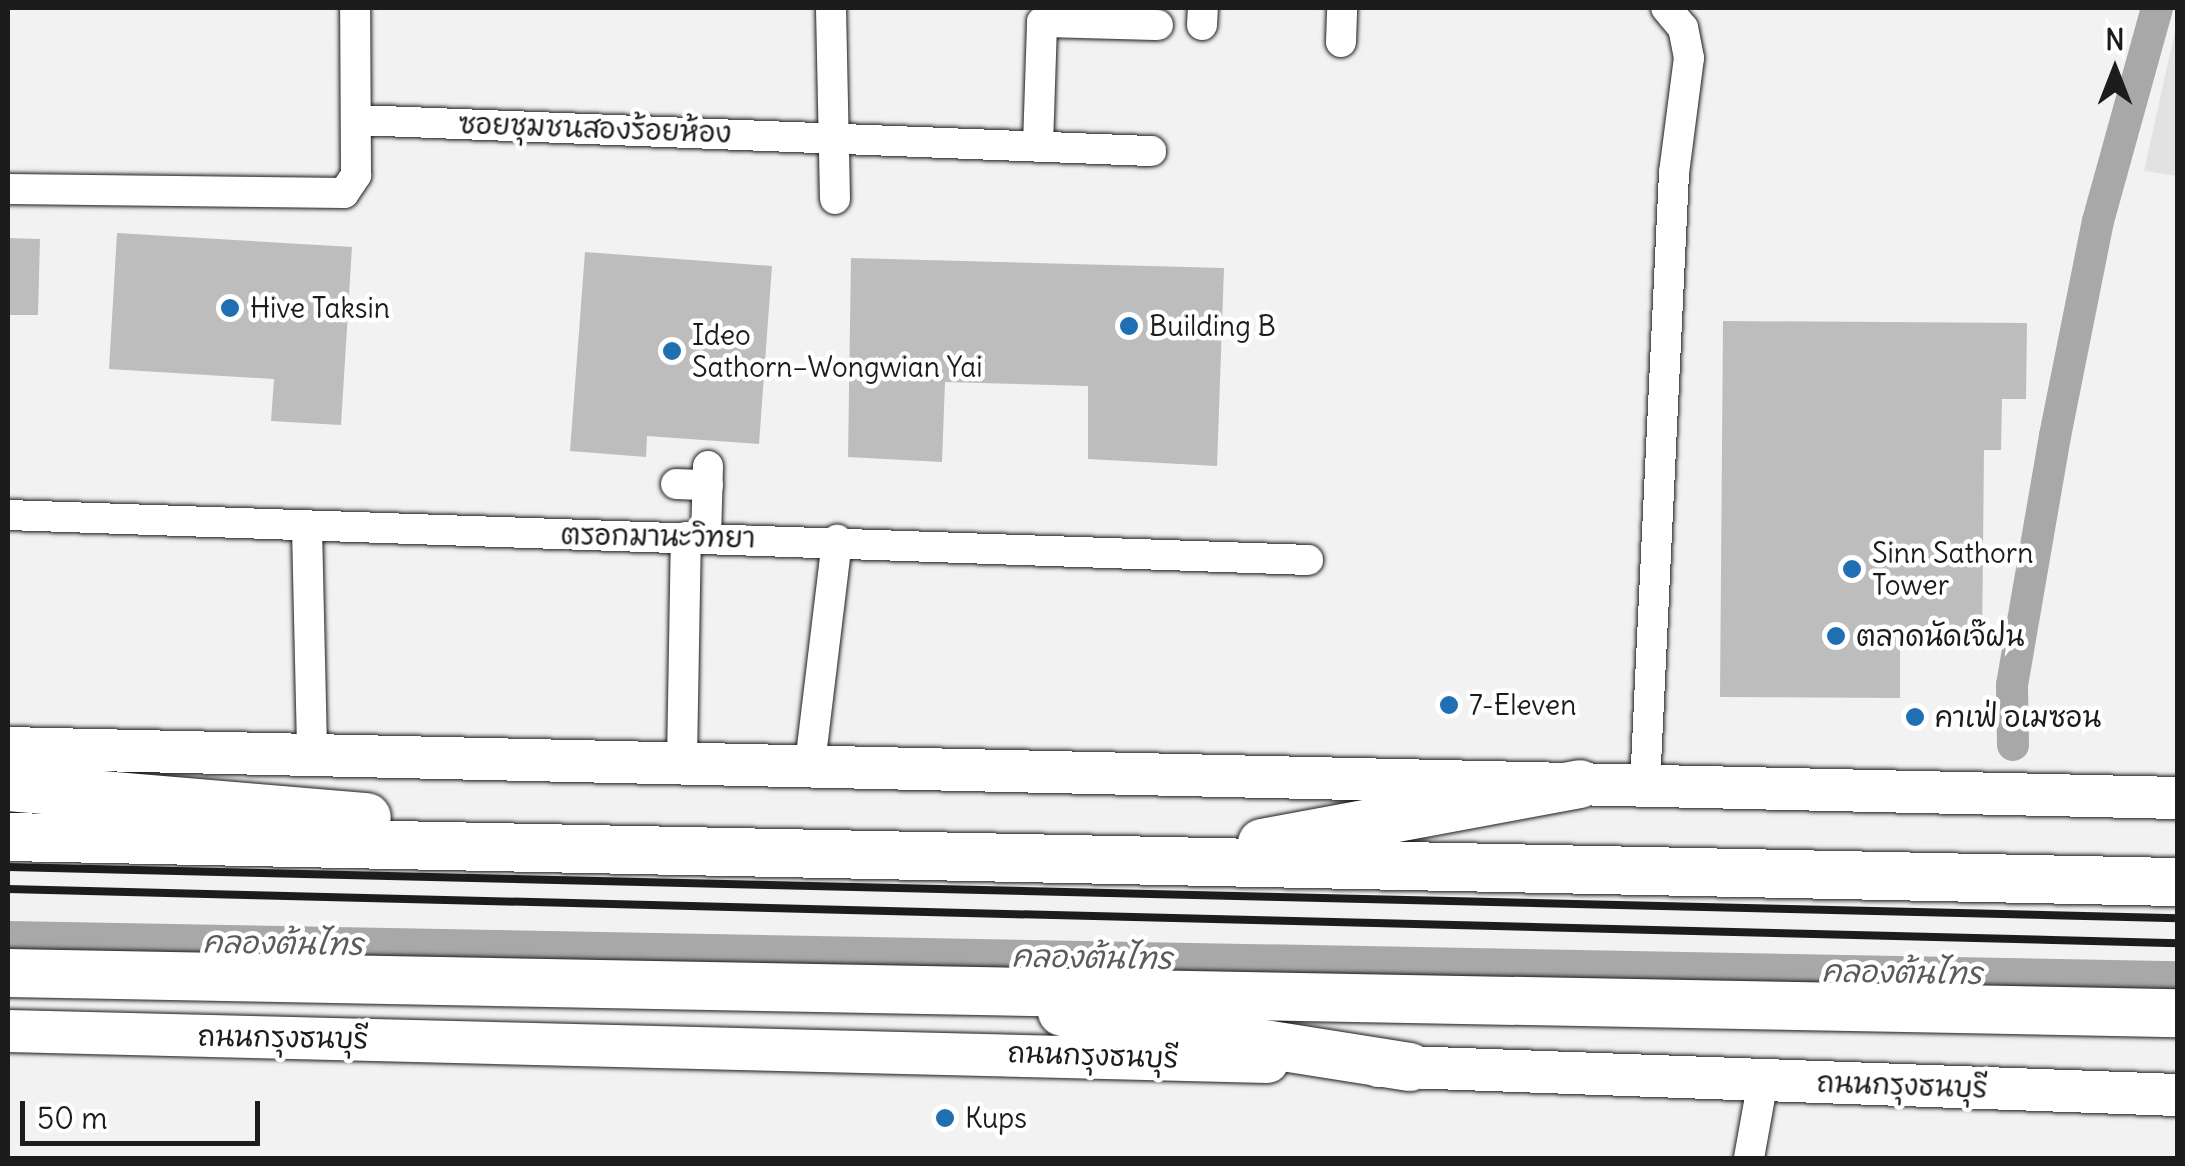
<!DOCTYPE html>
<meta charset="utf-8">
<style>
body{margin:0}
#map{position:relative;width:2185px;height:1166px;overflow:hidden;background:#f2f2f2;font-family:Delius,"Playpen Sans Thai",sans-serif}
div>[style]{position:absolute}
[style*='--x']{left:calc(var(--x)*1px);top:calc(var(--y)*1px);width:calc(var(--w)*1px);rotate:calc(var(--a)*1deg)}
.built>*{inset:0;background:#e2e2e2}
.canal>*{height:32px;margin:-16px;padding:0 16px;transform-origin:16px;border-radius:16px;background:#a8a8a8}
.building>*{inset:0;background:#bdbdbd}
.roads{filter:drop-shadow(0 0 2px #1c1c1c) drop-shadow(0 0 2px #1c1c1c)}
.street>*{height:30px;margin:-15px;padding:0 15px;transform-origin:15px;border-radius:15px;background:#fff}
.secondary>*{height:42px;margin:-21px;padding:0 21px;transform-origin:21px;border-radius:21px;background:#fff}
.primary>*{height:48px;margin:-24px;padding:0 24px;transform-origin:24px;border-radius:24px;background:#fff}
.rail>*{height:8px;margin:-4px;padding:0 4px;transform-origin:4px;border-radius:4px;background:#1c1c1c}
.dots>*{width:28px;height:28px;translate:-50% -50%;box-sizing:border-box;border:5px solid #fff;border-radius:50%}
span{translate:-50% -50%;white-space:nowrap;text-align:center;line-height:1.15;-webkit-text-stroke:9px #fff;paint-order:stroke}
.street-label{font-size:28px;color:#1c1c1c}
.poi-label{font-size:28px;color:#1c1c1c}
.left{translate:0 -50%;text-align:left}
.water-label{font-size:30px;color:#5b5b5b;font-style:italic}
.frame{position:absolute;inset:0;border:10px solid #1c1c1c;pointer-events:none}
.north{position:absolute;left:2065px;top:20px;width:100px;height:100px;-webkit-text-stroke:8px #fff;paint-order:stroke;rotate:0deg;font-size:28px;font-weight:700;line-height:40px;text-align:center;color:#1c1c1c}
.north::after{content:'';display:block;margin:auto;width:35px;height:45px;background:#1c1c1c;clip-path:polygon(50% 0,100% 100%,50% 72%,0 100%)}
.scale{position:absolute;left:20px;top:1101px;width:240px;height:45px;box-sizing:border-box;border:5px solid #1c1c1c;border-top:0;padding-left:12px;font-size:30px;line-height:35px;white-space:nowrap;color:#1c1c1c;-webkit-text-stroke:8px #fff;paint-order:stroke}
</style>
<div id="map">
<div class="built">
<div style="clip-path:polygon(2177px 22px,2177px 176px,2144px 171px)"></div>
</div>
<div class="canal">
<div style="--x:2013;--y:745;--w:60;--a:-91"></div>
<div style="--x:2012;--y:685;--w:253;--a:-80.2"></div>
<div style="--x:2055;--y:436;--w:219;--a:-78.7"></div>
<div style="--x:2098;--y:221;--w:221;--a:-74.5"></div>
<div style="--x:8;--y:937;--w:2170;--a:1.06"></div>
</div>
<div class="building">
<div style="clip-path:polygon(117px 233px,352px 247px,341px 425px,271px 421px,274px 379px,109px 369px)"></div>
<div style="clip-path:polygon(8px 238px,40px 239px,38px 315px,8px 315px)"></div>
<div style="clip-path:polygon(585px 252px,772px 266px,759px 444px,647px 436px,646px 457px,570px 451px)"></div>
<div style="clip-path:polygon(851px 258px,1224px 268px,1217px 466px,1088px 459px,1088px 386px,945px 382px,942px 462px,848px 457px)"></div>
<div style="clip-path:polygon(1723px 321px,2027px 323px,2026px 399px,2002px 399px,2001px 450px,1984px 450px,1982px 648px,1900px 647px,1900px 698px,1720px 697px)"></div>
</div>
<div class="roads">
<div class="street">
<div style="--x:831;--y:8;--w:191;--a:88.8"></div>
<div style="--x:1202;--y:25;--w:17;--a:-87"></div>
<div style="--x:1341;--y:42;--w:34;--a:-88"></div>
<div style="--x:357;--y:120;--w:795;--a:2.24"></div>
<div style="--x:1038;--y:145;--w:123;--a:-88.1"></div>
<div style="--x:1042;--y:22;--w:116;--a:1.5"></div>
<div style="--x:8;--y:189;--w:336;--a:0.7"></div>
<div style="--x:344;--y:193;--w:22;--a:-56"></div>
<div style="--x:356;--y:175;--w:167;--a:-90.3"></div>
<div style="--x:676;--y:484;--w:32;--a:2"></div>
<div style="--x:8;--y:515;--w:1301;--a:1.98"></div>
<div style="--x:307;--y:528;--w:222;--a:88.7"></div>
<div style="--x:706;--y:538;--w:72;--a:-88.4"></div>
<div style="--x:682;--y:760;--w:223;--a:-89"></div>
<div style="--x:810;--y:764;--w:226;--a:-83.1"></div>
<div style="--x:1645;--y:786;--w:614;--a:-87.29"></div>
<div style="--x:1674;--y:173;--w:116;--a:-82.6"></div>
<div style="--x:1689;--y:58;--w:31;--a:-101"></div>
<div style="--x:1683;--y:28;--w:26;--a:-130"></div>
<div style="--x:1749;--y:1158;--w:79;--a:-79.8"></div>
</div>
<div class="secondary">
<div style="--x:8;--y:748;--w:2171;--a:1.32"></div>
<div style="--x:8;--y:1031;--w:1260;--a:1.41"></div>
<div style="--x:1379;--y:1066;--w:800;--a:2.08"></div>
</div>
<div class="primary">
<div style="--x:8;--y:787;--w:360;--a:4.8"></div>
<div style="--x:8;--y:837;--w:2170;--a:1.19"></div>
<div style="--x:1262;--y:843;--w:323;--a:-10.5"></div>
<div style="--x:8;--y:973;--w:2170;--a:1.06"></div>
<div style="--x:1062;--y:1012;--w:352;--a:9"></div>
</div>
</div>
<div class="rail">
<div style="--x:8;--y:867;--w:2171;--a:1.35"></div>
<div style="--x:8;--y:889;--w:2171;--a:1.43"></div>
</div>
<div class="dots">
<div style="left:230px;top:308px;background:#1f6fb2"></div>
<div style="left:1129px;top:326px;background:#1f6fb2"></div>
<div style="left:672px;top:351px;background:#1f6fb2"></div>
<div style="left:1852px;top:569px;background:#1f6fb2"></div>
<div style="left:1836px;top:636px;background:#1f6fb2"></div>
<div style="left:1449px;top:705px;background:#1f6fb2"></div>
<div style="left:1915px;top:717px;background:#1f6fb2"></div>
<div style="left:945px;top:1118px;background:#1f6fb2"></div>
</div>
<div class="street-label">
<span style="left:595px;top:128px;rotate:2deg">ซอยชุมชนสองร้อยห้อง</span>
<span style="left:658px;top:536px;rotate:1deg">ตรอกมานะวิทยา</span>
<span style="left:283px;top:1037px;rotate:1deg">ถนนกรุงธนบุรี</span>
<span style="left:1093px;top:1055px;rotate:2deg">ถนนกรุงธนบุรี</span>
<span style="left:1902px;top:1085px;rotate:2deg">ถนนกรุงธนบุรี</span>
</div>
<div class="poi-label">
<span class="left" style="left:250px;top:308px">Hive Taksin</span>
<span class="left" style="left:1149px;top:326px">Building B</span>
<span class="left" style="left:692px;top:351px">Ideo<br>Sathorn–Wongwian Yai</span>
<span class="left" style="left:1872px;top:569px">Sinn Sathorn<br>Tower</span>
<span class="left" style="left:1856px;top:636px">ตลาดนัดเจ๊ฝน</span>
<span class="left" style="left:1469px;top:705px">7-Eleven</span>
<span class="left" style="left:1935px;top:717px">คาเฟ่ อเมซอน</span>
<span class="left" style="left:965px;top:1118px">Kups</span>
</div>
<div class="water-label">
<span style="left:283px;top:943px;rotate:1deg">คลองต้นไทร</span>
<span style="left:1092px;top:957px;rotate:1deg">คลองต้นไทร</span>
<span style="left:1902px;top:972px;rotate:1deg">คลองต้นไทร</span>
</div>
<div class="frame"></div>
<div class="north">N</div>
<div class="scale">50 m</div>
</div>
